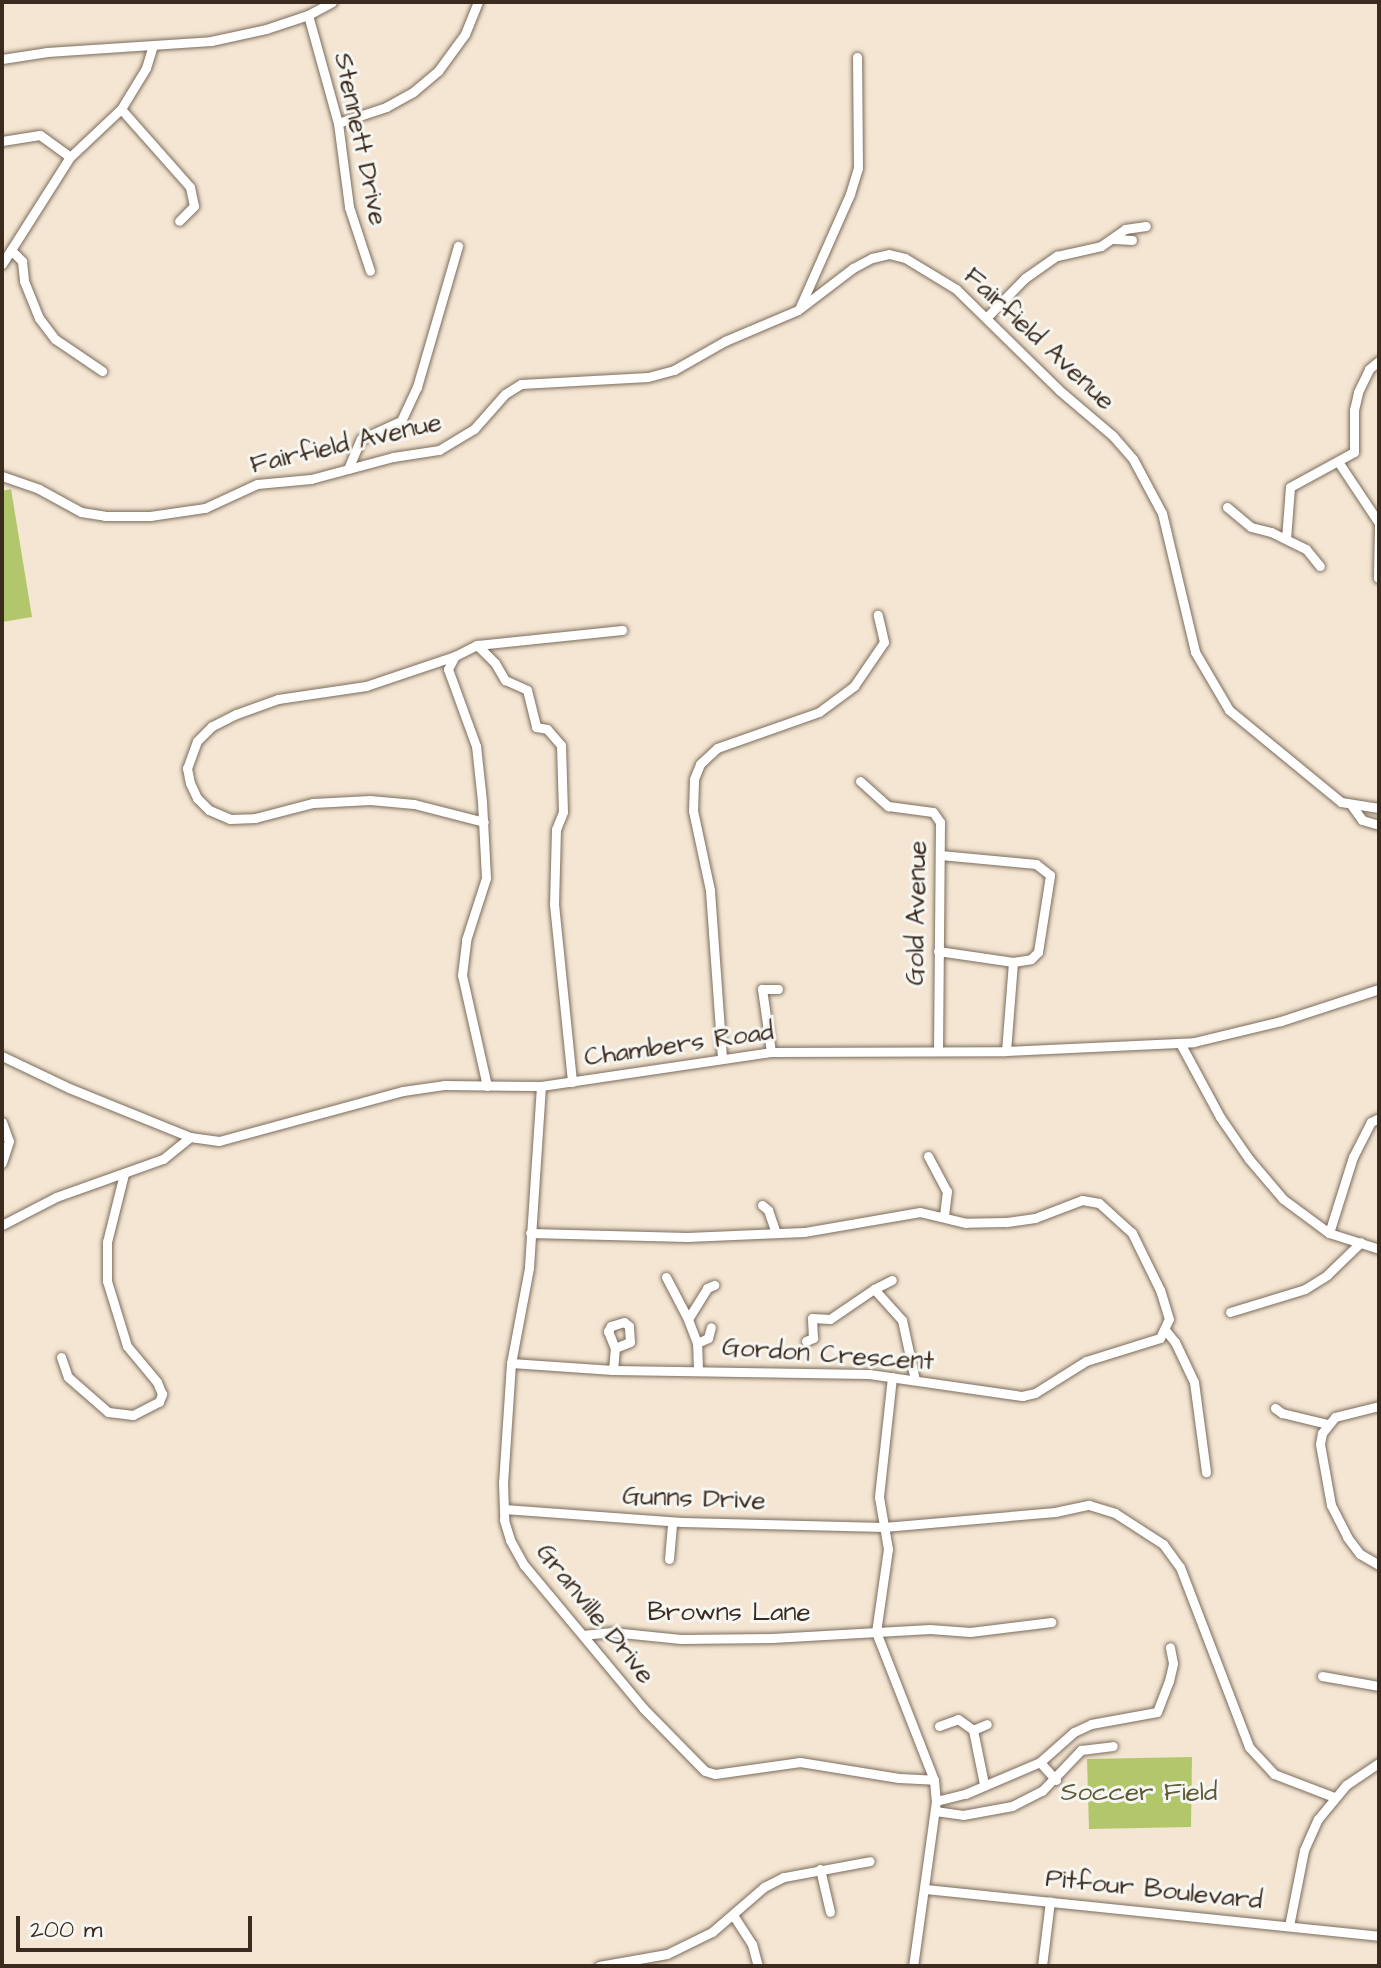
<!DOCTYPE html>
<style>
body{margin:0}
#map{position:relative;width:1381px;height:1968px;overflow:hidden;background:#f4e6d2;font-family:"Architects Daughter",sans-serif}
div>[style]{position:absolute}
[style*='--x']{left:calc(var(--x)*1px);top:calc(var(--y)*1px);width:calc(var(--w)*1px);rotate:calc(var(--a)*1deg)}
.green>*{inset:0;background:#b2c76b}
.roads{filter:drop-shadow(0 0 2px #7c6c5d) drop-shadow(0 0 2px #7c6c5d)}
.minor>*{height:9px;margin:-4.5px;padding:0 4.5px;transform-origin:4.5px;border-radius:4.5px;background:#fff}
span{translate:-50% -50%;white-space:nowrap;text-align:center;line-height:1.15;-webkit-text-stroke:6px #f6f6f2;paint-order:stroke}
.street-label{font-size:26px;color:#3b2a1e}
.park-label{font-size:26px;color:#5f5935}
.frame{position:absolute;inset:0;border:4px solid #3b2a1e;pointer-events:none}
.scale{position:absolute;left:16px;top:1916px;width:236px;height:36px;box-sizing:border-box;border:4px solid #3b2a1e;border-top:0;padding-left:10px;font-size:24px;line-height:28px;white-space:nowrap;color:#3b2a1e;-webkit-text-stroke:6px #f6f6f2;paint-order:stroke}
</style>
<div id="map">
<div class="green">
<div style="clip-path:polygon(11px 489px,32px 617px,2px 622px,2px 491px)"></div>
<div style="clip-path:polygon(1192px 1757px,1191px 1827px,1089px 1829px,1087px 1759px)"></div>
</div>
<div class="roads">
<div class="minor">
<div style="--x:308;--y:15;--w:112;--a:74.5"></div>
<div style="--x:338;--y:123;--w:85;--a:82.5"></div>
<div style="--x:349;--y:207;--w:67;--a:71.8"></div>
<div style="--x:2;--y:59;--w:46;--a:-8.8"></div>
<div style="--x:47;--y:52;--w:164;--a:-3.8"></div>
<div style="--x:211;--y:41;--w:56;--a:-12.3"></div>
<div style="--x:266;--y:29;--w:44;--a:-18.4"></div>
<div style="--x:308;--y:15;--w:27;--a:-28"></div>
<div style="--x:121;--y:109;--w:104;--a:48.5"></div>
<div style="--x:190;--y:187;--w:19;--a:78"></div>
<div style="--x:194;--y:206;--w:21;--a:135"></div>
<div style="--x:338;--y:123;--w:51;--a:-18.4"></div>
<div style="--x:386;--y:107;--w:31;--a:-29"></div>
<div style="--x:413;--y:92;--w:33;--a:-40"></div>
<div style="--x:438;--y:71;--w:46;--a:-53.9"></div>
<div style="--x:465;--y:34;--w:35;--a:-68"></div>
<div style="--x:2;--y:141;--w:38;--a:-9"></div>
<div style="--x:40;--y:135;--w:37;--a:36"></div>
<div style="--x:1114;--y:239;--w:18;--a:3"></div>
<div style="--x:11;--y:250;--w:16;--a:45"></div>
<div style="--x:22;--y:261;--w:20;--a:84"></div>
<div style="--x:24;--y:281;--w:40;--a:68"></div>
<div style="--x:39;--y:318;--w:26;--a:53"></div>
<div style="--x:55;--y:339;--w:57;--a:34.2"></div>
<div style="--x:2;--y:264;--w:127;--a:-57.6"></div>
<div style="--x:70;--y:157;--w:70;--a:-43.3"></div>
<div style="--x:121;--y:109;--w:48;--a:-58.6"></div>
<div style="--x:146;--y:68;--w:21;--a:-73"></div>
<div style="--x:800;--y:307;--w:124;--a:-66.1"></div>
<div style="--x:850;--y:194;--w:27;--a:-73"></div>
<div style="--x:858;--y:168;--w:111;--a:-90.5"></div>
<div style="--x:986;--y:318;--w:56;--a:-45.7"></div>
<div style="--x:1025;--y:278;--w:39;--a:-35"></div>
<div style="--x:1057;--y:256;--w:45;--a:-12.8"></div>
<div style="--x:1101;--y:246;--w:29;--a:-35"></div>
<div style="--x:1125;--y:229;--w:21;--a:-8"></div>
<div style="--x:1339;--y:463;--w:72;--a:56.3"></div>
<div style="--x:348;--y:469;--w:33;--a:-67"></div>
<div style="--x:361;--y:439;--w:44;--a:-24.2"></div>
<div style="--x:401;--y:421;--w:38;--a:-65"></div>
<div style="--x:417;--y:387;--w:147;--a:-73.8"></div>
<div style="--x:2;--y:476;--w:39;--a:19"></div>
<div style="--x:39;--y:489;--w:48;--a:28.7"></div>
<div style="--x:81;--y:512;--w:24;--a:9"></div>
<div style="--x:105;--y:516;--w:45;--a:0"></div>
<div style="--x:150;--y:516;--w:56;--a:-8.3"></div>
<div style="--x:205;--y:508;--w:57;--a:-24.8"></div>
<div style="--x:257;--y:484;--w:54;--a:-5.3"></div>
<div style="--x:311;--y:479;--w:85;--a:-15"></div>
<div style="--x:393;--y:457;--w:47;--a:-8.7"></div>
<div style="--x:439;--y:450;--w:41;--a:-31"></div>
<div style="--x:474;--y:429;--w:47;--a:-48.5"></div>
<div style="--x:505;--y:394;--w:19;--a:-32"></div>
<div style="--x:521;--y:384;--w:127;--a:-3.2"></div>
<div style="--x:648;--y:377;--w:27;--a:-15"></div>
<div style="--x:674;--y:370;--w:59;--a:-29.6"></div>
<div style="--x:725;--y:341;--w:79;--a:-23"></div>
<div style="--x:798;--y:310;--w:69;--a:-37.4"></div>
<div style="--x:853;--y:268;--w:21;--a:-28"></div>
<div style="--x:872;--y:258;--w:17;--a:-13"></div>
<div style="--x:889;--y:254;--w:16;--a:14"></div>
<div style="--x:905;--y:258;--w:60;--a:31.3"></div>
<div style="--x:956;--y:289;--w:144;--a:44.4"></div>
<div style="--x:1059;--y:390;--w:71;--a:40.4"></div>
<div style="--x:1113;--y:436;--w:30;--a:49"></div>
<div style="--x:1133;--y:459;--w:61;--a:61.8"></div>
<div style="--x:1162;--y:513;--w:143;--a:76.6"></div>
<div style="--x:1195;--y:652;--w:67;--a:59.6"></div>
<div style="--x:1229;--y:710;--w:145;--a:39.4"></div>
<div style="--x:1341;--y:802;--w:38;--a:9"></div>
<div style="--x:1227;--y:507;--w:31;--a:40"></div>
<div style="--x:1251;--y:527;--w:21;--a:14"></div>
<div style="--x:1271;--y:532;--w:39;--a:26"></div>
<div style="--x:1306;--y:549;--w:22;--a:51"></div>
<div style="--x:1286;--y:539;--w:52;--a:-85.6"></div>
<div style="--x:1290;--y:487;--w:73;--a:-28.7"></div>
<div style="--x:1354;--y:452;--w:42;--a:-90"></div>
<div style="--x:1354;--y:410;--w:18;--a:-77"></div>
<div style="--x:1358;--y:392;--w:25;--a:-64"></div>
<div style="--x:1369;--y:369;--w:13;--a:-39"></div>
<div style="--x:1378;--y:578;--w:53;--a:-88.9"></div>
<div style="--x:477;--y:645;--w:25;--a:45"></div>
<div style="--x:495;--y:663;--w:20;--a:60"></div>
<div style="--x:505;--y:680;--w:24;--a:24"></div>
<div style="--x:527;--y:690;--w:38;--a:76"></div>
<div style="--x:536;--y:727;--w:11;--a:10"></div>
<div style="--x:547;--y:729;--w:21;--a:49"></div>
<div style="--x:561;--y:745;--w:67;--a:88.3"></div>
<div style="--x:563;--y:812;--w:18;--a:112"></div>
<div style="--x:556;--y:829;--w:75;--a:91.5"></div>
<div style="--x:554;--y:904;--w:179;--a:84.2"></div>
<div style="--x:455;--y:656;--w:94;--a:161.4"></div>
<div style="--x:366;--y:686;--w:89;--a:171.6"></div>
<div style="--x:278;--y:699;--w:45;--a:160.3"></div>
<div style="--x:236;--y:714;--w:27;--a:153"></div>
<div style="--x:212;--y:726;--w:21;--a:135"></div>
<div style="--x:197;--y:741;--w:29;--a:110"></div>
<div style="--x:187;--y:768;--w:15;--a:79"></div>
<div style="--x:190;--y:783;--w:17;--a:65"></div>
<div style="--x:197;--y:798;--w:17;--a:45"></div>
<div style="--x:209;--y:810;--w:23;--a:23"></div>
<div style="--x:230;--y:819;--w:25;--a:-2"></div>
<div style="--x:255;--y:818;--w:60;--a:-14.5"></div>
<div style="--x:313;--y:803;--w:57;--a:-3"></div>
<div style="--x:370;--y:800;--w:44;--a:5.2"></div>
<div style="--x:414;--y:804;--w:72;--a:14.4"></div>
<div style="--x:860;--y:781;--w:38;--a:42"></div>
<div style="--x:888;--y:806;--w:45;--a:7.6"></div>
<div style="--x:933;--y:812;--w:12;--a:55"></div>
<div style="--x:940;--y:822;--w:229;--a:90.5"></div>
<div style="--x:1352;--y:806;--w:17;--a:54"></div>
<div style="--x:1362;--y:820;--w:18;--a:16"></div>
<div style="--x:938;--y:951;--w:76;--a:8.3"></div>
<div style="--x:1013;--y:962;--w:18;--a:-9"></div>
<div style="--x:1031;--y:959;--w:10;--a:-45"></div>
<div style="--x:1038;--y:952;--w:78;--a:-81.1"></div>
<div style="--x:1050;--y:875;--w:18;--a:-142"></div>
<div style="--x:1036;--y:864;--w:96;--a:-174.6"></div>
<div style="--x:1180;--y:1043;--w:84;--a:61.6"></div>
<div style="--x:1220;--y:1117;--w:51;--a:55.4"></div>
<div style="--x:1249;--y:1159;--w:52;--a:49.6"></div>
<div style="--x:1283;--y:1199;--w:57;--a:36.5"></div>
<div style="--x:1329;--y:1233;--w:52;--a:17.7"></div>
<div style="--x:1006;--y:1051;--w:89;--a:-85.5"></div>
<div style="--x:771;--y:1052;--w:64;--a:-98.1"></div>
<div style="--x:762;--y:989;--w:16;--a:0"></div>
<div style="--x:2;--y:1056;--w:74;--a:25.5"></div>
<div style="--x:69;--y:1088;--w:131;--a:22"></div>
<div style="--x:190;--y:1137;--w:29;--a:8"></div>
<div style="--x:219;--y:1141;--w:191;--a:-15.2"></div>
<div style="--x:403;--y:1091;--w:41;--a:-8.3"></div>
<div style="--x:444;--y:1085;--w:97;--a:0.6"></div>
<div style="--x:541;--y:1086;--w:232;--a:-8.4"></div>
<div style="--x:771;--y:1052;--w:235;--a:-0.2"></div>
<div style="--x:1006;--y:1051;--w:188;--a:-2.7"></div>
<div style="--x:1194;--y:1042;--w:89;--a:-13.6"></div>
<div style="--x:1281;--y:1021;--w:103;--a:-18.1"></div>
<div style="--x:722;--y:1058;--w:168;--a:-94.1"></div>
<div style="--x:710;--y:890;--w:81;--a:-102.1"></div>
<div style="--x:693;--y:811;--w:32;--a:-88"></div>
<div style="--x:694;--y:779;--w:16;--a:-68"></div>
<div style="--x:700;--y:764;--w:23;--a:-43"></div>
<div style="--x:717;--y:748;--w:108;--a:-19.4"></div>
<div style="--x:819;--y:712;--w:44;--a:-36.6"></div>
<div style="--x:854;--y:686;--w:53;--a:-55.7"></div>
<div style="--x:884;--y:642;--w:28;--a:-103"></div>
<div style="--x:487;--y:1086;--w:114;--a:-102.7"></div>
<div style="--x:462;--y:975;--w:35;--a:-83"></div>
<div style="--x:466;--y:940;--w:65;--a:-72.1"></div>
<div style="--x:486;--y:878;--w:77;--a:-93"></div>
<div style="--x:482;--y:801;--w:55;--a:-96.2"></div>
<div style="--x:476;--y:746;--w:82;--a:-110"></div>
<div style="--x:448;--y:669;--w:15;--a:-62"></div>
<div style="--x:455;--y:656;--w:25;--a:-27"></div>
<div style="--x:477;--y:645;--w:146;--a:-5.9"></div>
<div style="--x:541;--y:1086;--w:182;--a:93.8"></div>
<div style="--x:529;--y:1268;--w:97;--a:100.7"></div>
<div style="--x:511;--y:1363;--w:119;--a:93.8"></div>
<div style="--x:503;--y:1482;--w:38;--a:88"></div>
<div style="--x:504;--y:1520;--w:21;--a:73"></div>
<div style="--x:510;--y:1540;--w:29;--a:61"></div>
<div style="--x:524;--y:1565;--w:186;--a:50.2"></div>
<div style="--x:643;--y:1708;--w:88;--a:45.5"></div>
<div style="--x:705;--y:1771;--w:10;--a:17"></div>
<div style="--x:715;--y:1774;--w:86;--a:-8"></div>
<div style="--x:800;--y:1762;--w:100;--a:9.2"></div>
<div style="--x:899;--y:1778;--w:35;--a:3"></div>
<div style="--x:2;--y:1122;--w:20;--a:70"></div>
<div style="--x:9;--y:1141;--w:23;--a:108"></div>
<div style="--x:928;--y:1156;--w:40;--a:62"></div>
<div style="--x:947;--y:1191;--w:25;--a:97"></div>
<div style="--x:762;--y:1205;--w:8;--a:40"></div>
<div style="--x:768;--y:1210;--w:24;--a:71"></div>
<div style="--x:2;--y:1225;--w:61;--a:-27.4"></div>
<div style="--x:56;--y:1197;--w:114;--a:-19.6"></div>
<div style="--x:163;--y:1159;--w:35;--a:-39"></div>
<div style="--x:1329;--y:1233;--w:80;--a:-72.5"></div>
<div style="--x:1353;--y:1157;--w:39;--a:-63"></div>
<div style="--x:1371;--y:1122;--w:9;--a:-27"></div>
<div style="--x:666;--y:1277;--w:47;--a:62.4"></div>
<div style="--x:874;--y:1289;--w:20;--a:-27"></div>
<div style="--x:1230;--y:1312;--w:78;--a:-17"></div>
<div style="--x:1305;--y:1289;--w:26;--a:-32"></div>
<div style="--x:1327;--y:1275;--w:47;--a:-44.1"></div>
<div style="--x:1166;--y:1331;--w:14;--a:51"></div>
<div style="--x:1175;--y:1342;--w:44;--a:64.6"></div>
<div style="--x:1194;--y:1382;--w:91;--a:82.4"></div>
<div style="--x:806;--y:1341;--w:8;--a:-23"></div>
<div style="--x:813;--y:1338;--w:20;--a:-93"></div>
<div style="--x:812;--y:1318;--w:18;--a:3"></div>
<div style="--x:830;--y:1319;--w:53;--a:-34.3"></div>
<div style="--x:874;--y:1289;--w:42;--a:47.9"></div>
<div style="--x:902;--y:1320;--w:61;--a:77.8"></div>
<div style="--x:697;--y:1343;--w:26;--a:-111"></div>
<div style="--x:688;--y:1319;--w:36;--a:-58"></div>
<div style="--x:707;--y:1288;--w:8;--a:-23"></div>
<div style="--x:61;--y:1357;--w:21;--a:71"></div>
<div style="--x:68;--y:1377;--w:53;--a:41.2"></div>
<div style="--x:108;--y:1412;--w:25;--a:7"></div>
<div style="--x:133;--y:1415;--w:29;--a:-27"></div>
<div style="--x:159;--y:1402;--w:9;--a:-69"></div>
<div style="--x:162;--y:1394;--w:13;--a:-113"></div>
<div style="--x:157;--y:1382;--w:47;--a:-129.8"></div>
<div style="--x:127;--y:1346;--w:68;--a:-107.1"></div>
<div style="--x:107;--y:1281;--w:39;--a:-90"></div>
<div style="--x:107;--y:1242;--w:70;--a:-76"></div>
<div style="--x:511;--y:1363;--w:102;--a:3.9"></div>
<div style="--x:613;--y:1370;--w:256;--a:0.9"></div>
<div style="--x:869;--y:1374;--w:155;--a:8.2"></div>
<div style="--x:1022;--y:1396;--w:13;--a:-13"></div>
<div style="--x:1035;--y:1393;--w:60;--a:-32.1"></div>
<div style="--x:1086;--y:1361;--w:77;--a:-17.3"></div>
<div style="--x:1160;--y:1338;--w:21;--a:-65"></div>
<div style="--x:1169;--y:1319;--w:30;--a:-107"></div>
<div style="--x:1160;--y:1290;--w:64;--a:-116.2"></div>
<div style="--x:1132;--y:1233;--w:45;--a:-137.7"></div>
<div style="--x:1099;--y:1203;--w:17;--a:-170"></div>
<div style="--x:1082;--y:1200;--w:50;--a:159"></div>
<div style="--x:1035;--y:1218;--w:30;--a:172"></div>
<div style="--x:1005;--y:1222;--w:39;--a:179"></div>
<div style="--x:966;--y:1223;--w:47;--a:-166.6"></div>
<div style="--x:920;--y:1212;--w:118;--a:170.2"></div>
<div style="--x:804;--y:1232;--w:117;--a:177.6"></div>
<div style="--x:687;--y:1237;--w:157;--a:-178.5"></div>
<div style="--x:698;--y:1369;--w:26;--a:-92"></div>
<div style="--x:697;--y:1343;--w:12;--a:-24"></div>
<div style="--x:708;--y:1338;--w:11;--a:-75"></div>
<div style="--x:613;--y:1370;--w:22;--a:-85"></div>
<div style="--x:615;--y:1348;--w:16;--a:-22"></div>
<div style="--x:630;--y:1342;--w:16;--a:-94"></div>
<div style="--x:629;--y:1326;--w:6;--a:-141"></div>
<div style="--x:624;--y:1322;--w:14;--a:163"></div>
<div style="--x:611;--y:1326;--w:6;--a:121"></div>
<div style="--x:608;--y:1331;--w:18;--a:68"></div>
<div style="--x:892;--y:1377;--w:121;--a:96.2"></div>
<div style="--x:879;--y:1497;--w:53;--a:80.2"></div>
<div style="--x:888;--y:1549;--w:84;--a:98.2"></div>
<div style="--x:876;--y:1632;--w:159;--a:68.6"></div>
<div style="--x:934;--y:1780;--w:21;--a:85"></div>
<div style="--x:936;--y:1801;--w:167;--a:97.9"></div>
<div style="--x:1379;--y:1406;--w:45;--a:166"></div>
<div style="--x:1335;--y:1417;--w:21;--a:129"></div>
<div style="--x:1322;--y:1433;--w:11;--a:100"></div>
<div style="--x:1320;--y:1444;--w:62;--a:79.8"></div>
<div style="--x:1331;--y:1505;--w:36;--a:63"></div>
<div style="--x:1347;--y:1537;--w:21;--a:53"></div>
<div style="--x:1360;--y:1554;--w:22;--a:30"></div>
<div style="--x:1275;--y:1408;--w:9;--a:36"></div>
<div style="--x:1282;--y:1413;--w:46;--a:13.7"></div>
<div style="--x:504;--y:1509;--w:178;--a:4.2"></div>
<div style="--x:682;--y:1522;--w:202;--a:1.4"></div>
<div style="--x:884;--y:1527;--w:172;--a:-5"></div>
<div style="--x:1055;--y:1512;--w:35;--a:-12"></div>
<div style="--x:1089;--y:1505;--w:27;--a:17"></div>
<div style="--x:1115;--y:1513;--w:57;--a:32.9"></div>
<div style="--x:1163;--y:1544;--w:29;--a:54"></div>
<div style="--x:1180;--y:1567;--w:193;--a:69"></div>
<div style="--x:1249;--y:1747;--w:37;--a:47"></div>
<div style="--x:1274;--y:1774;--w:64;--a:21"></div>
<div style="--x:669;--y:1559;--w:37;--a:-85"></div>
<div style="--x:583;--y:1635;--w:29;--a:-6"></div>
<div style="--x:612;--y:1632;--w:69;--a:5.8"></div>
<div style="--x:681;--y:1639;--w:91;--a:-0.6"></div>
<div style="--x:772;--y:1638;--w:158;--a:-3.3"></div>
<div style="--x:930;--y:1629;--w:40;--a:4.3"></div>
<div style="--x:970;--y:1632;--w:82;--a:-7"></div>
<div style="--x:1322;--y:1676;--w:58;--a:10"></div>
<div style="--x:939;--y:1726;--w:20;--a:-20"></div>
<div style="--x:958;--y:1719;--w:19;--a:36"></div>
<div style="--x:1056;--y:1780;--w:24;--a:-132"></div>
<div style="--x:1040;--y:1762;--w:45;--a:-41.4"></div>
<div style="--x:1074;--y:1732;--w:19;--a:-25"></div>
<div style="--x:1091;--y:1724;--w:67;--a:-10.3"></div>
<div style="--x:1157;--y:1712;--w:33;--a:-69"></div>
<div style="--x:1169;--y:1681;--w:18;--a:-77"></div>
<div style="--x:1173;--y:1663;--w:16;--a:-101"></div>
<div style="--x:984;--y:1784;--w:55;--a:-101.5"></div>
<div style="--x:973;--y:1730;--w:15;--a:-23"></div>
<div style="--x:936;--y:1801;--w:30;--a:-14"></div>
<div style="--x:965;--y:1794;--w:82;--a:-23.1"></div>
<div style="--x:935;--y:1811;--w:28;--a:8"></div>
<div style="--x:963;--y:1815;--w:50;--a:-10.4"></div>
<div style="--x:1012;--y:1806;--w:34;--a:-27"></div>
<div style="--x:1042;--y:1791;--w:57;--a:-46.4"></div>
<div style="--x:1081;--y:1750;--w:32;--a:-7"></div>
<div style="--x:820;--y:1869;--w:44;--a:76.9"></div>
<div style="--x:925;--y:1889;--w:456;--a:5.9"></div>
<div style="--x:733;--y:1915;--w:35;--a:57"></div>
<div style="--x:752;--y:1944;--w:23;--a:75"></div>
<div style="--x:1289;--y:1926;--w:77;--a:-78.8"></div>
<div style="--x:1304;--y:1850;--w:34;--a:-66"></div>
<div style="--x:1318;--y:1819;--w:44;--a:-50.5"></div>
<div style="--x:1346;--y:1785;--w:40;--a:-34"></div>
<div style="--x:599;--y:1966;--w:69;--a:-10"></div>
<div style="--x:667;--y:1954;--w:50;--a:-26.1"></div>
<div style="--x:712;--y:1932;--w:69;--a:-40.9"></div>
<div style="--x:764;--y:1887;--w:22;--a:-27"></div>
<div style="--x:784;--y:1877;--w:87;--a:-10.5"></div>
<div style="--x:1042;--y:1966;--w:65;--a:-83"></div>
</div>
</div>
<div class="street-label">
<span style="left:360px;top:139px;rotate:78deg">Stennett Drive</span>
<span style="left:1039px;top:339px;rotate:43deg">Fairfield Avenue</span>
<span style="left:346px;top:444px;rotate:-13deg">Fairfield Avenue</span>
<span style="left:917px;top:913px;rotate:-89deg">Gold Avenue</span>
<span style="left:679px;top:1045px;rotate:-8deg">Chambers Road</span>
<span style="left:828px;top:1355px;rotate:4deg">Gordon Crescent</span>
<span style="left:694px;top:1499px;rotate:2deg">Gunns Drive</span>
<span style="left:729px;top:1613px">Browns Lane</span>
<span style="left:595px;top:1614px;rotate:51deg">Granville Drive</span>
<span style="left:1154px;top:1890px;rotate:6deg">Pitfour Boulevard</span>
</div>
<div class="park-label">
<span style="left:1139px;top:1793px">Soccer Field</span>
</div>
<div class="frame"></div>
<div class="scale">200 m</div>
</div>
